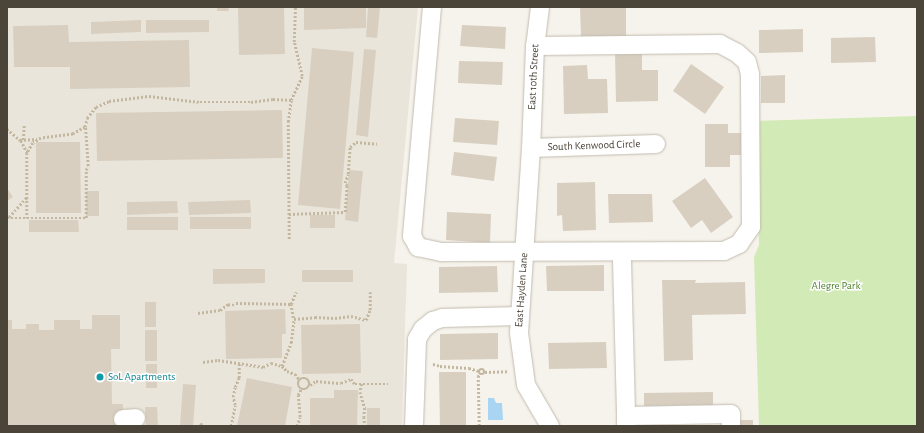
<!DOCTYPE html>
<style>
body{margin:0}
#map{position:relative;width:924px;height:433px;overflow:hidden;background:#f6f3ec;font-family:"Alegreya Sans",sans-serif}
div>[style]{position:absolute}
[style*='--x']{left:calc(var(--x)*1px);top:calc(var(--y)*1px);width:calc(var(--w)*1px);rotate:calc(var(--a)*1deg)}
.residential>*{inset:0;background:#eae5da}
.green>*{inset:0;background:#d2eab5}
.water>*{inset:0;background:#a9d4f2}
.building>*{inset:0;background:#d8cfc1}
.path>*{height:2.5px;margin-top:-1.25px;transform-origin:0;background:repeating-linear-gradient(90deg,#c4b79f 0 2px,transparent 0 4px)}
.path>.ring{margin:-1.25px;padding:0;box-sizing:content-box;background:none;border:2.5px solid #c4b79f;border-radius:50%}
.roads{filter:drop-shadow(0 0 1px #c2bbae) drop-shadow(0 0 1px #c2bbae)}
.minor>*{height:18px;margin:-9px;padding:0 9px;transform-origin:9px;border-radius:9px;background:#fff}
.dots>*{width:11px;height:11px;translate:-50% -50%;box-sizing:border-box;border:2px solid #fff;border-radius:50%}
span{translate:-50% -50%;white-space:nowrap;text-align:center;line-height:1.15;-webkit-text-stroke:3px #fff;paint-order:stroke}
.street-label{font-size:11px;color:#4b4439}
.park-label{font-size:11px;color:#4a7f2a}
.culture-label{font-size:11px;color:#0d838f}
.left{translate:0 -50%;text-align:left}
.frame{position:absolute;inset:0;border:8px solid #4b4439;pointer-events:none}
</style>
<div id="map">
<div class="residential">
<div style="clip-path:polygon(7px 7px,418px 7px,394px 263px,407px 264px,402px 426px,7px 426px)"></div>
</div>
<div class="green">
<div style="clip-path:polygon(917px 116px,917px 426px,759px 426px,754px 257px,759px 245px,756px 121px)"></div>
</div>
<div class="water">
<div style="clip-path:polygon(488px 398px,494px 398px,496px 403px,502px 403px,503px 420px,488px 420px)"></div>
</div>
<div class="building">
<div style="clip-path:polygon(217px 7px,228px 7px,229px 11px,217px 11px)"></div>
<div style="clip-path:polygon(238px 7px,284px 7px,285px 54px,239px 55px)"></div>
<div style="clip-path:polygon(304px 7px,366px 7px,366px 28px,304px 30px)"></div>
<div style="clip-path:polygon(368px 7px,380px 7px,377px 38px,366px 37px)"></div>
<div style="clip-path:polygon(580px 7px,626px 7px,626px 36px,581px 37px)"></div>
<div style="clip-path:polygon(141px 20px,141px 32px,91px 34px,91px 22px)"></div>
<div style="clip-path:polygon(146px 20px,209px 20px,209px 32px,146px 33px)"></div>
<div style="clip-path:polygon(68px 25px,69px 42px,189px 40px,190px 87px,70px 89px,70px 67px,14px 67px,13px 26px)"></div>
<div style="clip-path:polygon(462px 25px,506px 27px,505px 49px,460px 46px)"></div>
<div style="clip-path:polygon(803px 29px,803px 52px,759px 53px,759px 30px)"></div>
<div style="clip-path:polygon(875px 37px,876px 62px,831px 63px,831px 38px)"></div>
<div style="clip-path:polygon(312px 48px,354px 52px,340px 209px,298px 205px)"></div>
<div style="clip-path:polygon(364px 49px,376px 50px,368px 137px,356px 135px)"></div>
<div style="clip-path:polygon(642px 52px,642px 70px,658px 70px,658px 101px,616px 102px,615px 53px)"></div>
<div style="clip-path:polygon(459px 61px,503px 62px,502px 85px,458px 83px)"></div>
<div style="clip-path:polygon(691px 64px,724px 87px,705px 114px,673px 91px)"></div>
<div style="clip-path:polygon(587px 65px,588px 79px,607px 79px,608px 113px,564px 114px,563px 66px)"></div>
<div style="clip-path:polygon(785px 75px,785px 103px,761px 103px,761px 76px)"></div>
<div style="clip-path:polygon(282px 110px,283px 158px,97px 161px,96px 113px)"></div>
<div style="clip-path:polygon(455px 118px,499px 121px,497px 145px,453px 142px)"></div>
<div style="clip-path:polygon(705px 124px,728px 124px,728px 133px,742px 133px,742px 155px,730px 155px,730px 167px,705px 167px)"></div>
<div style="clip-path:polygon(36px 142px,80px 142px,81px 213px,36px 213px)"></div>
<div style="clip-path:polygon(454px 152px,497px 157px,494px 181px,451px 175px)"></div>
<div style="clip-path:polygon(349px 170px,363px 171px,358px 222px,345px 220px)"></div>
<div style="clip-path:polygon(705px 178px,733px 217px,711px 233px,702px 220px,691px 228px,672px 201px)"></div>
<div style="clip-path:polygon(595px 182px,596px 230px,563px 231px,562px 215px,557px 216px,557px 183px)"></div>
<div style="clip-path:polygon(7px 188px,13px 197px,7px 201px)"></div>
<div style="clip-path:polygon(86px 191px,99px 191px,99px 216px,86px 216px)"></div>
<div style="clip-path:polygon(608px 194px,652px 194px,653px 222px,609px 223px)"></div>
<div style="clip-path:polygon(250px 200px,251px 213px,189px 215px,188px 202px)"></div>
<div style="clip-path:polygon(177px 201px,178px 213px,127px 215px,127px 202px)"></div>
<div style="clip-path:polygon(447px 212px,491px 214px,490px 243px,446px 240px)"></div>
<div style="clip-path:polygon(310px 215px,335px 215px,335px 228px,310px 228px)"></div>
<div style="clip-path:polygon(127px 217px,178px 217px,178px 230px,127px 230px)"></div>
<div style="clip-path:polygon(190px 217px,251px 217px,251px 229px,190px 229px)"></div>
<div style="clip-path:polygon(29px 220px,78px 220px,79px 232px,29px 232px)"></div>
<div style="clip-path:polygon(604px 265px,604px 291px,547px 291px,546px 266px)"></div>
<div style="clip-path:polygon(497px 266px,498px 292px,439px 293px,439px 267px)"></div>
<div style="clip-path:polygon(213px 269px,265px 269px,265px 283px,213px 284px)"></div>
<div style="clip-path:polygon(302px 270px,353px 270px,353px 282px,302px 282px)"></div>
<div style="clip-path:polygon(662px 280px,696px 280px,695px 283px,745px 282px,746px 314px,692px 315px,693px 360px,664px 361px)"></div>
<div style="clip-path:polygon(145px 302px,156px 302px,156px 327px,145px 327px)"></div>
<div style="clip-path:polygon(285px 309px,286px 334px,282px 334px,282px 358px,226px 359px,225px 311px)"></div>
<div style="clip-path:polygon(92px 315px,120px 315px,120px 349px,111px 349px,112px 404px,123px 404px,123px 426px,7px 426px,7px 320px,12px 320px,12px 329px,26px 329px,26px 324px,39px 324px,39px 330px,54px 330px,54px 320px,80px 320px,80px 329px,92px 329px)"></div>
<div style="clip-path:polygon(360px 324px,361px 373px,302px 374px,301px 325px)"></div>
<div style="clip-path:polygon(145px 330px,157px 330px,157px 361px,145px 361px)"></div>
<div style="clip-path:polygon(498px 333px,498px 359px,440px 360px,440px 334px)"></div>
<div style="clip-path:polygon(606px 342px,607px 368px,549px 369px,548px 343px)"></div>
<div style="clip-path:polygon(146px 364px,157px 364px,157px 388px,146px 388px)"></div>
<div style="clip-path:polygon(439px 372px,466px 372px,466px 426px,440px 426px)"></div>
<div style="clip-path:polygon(247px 378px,292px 387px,285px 426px,237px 426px)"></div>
<div style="clip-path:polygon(183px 384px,196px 385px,193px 426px,180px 426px)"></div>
<div style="clip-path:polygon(334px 390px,358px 390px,357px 426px,310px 426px,310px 398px,334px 398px)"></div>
<div style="clip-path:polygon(713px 392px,713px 405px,644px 406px,644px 393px)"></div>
<div style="clip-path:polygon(145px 407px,157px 407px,158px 426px,146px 426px)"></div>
<div style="clip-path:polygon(367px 408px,380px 408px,380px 426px,367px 426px)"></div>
<div style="clip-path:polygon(740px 420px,753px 420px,753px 426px,740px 426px)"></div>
</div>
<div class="path">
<div style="--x:85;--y:127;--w:9;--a:-77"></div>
<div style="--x:87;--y:118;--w:14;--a:-51"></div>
<div style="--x:96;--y:107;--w:14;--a:-25"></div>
<div style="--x:109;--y:101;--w:40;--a:-7.1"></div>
<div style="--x:149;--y:96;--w:51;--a:6.7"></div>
<div style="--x:200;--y:102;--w:51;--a:0"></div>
<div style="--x:251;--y:102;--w:22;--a:-8"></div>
<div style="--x:273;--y:99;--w:18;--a:3"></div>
<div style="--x:291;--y:100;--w:26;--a:-65"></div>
<div style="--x:302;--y:76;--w:35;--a:-103"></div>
<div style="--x:294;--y:42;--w:35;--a:-88"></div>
<div style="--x:7;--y:129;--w:17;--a:40"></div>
<div style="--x:23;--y:140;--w:15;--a:-86"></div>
<div style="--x:27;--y:153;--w:15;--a:-118"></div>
<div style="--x:20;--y:140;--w:17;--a:-3"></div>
<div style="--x:289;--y:214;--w:56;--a:-2"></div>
<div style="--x:345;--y:212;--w:26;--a:-86"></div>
<div style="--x:347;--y:186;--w:4;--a:-124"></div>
<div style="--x:345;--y:183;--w:9;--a:-72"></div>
<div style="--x:348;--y:174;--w:27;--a:-86"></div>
<div style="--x:350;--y:147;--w:8;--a:-40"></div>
<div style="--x:356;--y:142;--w:21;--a:5"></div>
<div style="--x:9;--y:217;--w:27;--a:-48"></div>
<div style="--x:7;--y:218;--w:79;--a:0"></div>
<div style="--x:86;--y:218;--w:48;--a:-90"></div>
<div style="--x:86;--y:170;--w:4;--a:-63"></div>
<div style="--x:88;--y:166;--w:39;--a:-94"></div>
<div style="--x:85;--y:127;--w:14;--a:150"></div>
<div style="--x:73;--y:134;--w:32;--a:173"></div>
<div style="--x:41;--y:138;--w:9;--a:148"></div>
<div style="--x:33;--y:143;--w:12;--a:121"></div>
<div style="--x:27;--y:153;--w:65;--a:90"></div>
<div style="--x:289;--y:239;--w:117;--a:-90.5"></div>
<div style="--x:288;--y:122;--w:22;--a:-82"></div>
<div style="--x:291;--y:304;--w:15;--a:79"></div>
<div style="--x:294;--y:319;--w:21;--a:-5"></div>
<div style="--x:315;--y:317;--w:20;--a:3"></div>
<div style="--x:335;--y:318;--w:16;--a:-7"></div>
<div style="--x:351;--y:316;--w:16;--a:15"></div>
<div style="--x:366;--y:320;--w:11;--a:-68"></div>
<div style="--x:370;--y:310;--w:18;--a:-90"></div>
<div style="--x:198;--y:313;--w:22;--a:-8"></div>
<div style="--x:220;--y:310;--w:10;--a:-37"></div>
<div style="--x:228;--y:304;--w:4;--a:14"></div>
<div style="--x:232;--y:305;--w:4;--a:-27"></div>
<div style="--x:236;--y:303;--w:55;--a:1"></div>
<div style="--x:291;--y:304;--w:13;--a:-67"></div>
<div style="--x:203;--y:362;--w:15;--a:-8"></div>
<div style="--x:218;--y:360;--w:46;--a:8.8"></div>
<div style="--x:263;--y:367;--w:9;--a:-27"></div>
<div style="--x:271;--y:363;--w:11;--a:15"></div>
<div style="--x:282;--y:366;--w:25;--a:-69"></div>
<div style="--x:291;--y:343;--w:24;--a:-83"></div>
<div style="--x:433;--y:364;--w:7;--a:16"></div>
<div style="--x:440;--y:366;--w:29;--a:4"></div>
<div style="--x:469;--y:368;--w:10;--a:17"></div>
<div style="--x:282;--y:366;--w:7;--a:45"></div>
<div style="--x:287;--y:371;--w:9;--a:21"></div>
<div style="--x:295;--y:374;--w:8;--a:50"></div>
<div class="ring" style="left:479px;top:369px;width:3.5px;height:3.5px"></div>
<div style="--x:485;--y:372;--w:24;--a:-2"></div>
<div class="ring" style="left:298.5px;top:378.5px;width:8.5px;height:8.5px"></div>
<div style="--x:362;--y:384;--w:8;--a:104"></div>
<div style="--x:360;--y:392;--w:17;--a:73"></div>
<div style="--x:365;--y:408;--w:9;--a:96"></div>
<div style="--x:364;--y:417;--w:9;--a:84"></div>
<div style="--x:310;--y:385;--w:7;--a:-34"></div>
<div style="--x:316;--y:381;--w:25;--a:5"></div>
<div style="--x:341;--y:383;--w:11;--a:-22"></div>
<div style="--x:351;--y:379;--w:6;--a:51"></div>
<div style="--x:355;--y:384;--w:33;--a:0"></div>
<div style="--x:201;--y:423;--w:3;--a:72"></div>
<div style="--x:231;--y:426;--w:21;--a:-79"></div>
<div style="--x:235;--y:405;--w:8;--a:-104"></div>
<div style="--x:233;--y:397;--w:10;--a:-79"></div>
<div style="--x:235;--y:387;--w:10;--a:-66"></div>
<div style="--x:239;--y:378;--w:14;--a:-90"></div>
<div style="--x:297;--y:426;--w:9;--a:-72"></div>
<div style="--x:300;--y:417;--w:22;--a:-95"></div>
<div style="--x:298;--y:395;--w:7;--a:-63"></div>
<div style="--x:479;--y:426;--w:49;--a:-91.2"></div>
<div style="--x:478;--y:377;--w:3;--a:-72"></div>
</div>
<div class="roads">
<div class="minor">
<div style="--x:432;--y:7;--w:230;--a:95"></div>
<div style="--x:412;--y:236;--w:13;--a:61"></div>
<div style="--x:418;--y:247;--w:25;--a:12"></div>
<div style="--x:442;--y:252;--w:282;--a:-0.2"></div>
<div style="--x:724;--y:251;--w:17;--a:-25"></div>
<div style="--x:739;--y:244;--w:21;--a:-55"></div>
<div style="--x:751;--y:227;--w:153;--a:-90.4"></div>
<div style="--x:750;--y:74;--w:12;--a:-104"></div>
<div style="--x:747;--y:62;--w:13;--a:-138"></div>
<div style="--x:737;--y:53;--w:19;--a:-152"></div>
<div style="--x:720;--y:44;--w:185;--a:179.4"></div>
<div style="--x:540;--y:7;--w:39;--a:97"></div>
<div style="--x:535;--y:46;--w:102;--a:92.2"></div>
<div style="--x:531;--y:148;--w:185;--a:93.7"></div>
<div style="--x:519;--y:333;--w:52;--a:82.3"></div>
<div style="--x:526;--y:385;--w:48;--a:59.7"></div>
<div style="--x:531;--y:148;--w:125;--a:-1.8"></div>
<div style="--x:622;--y:260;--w:156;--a:88.5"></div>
<div style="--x:123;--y:419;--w:13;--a:-4"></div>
<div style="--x:414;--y:426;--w:87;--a:-88"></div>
<div style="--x:417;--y:339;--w:12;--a:-59"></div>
<div style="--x:423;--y:329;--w:13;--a:-39"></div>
<div style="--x:433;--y:321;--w:9;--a:-18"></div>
<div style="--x:442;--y:318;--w:78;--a:-1.5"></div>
<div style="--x:626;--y:426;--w:10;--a:-90"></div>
<div style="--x:626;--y:416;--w:105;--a:-1.1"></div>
<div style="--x:731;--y:414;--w:12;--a:90"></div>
</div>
</div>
<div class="dots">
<div style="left:100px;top:377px;background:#0f9aa8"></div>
</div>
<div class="street-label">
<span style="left:534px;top:77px;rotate:-87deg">East 10th Street</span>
<span style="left:594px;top:146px;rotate:-2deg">South Kenwood Circle</span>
<span style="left:522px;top:290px;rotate:-86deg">East Hayden Lane</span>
</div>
<div class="park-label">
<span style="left:836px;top:286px">Alegre Park</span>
</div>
<div class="culture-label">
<span class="left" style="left:108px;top:377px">SoL Apartments</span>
</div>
<div class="frame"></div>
</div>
